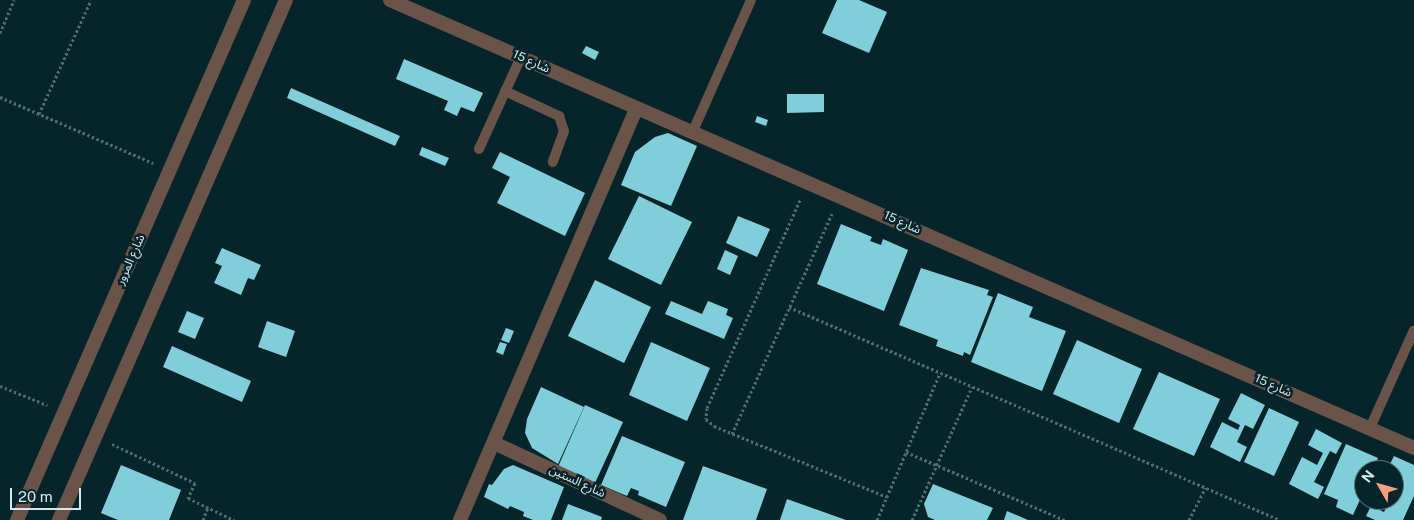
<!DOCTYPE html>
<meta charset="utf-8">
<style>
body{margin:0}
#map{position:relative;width:1414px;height:520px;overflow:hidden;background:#06252a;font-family:"Public Sans","Noto Sans Arabic",sans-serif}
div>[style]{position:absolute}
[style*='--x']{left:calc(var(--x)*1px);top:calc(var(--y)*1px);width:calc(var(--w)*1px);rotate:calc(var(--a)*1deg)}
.building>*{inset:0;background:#80ceda}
.path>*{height:3px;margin-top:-1.5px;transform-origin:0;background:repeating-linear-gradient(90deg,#516c70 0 2.5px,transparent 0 5px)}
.service>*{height:10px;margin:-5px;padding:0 5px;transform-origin:5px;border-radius:5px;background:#6a5349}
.minor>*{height:14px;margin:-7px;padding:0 7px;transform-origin:7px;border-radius:7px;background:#6a5349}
.tertiary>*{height:14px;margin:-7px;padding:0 7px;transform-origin:7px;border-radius:7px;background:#6a5349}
span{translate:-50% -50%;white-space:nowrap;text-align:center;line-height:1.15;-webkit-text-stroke:5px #06252a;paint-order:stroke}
.street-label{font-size:12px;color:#d3e8eb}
.north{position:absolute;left:1354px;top:460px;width:50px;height:50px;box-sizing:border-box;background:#06252a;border:1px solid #587377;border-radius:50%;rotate:308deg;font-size:14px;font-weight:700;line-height:20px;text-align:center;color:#d3e8eb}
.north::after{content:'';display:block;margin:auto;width:18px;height:22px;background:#f2a17e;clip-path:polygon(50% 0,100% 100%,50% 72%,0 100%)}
.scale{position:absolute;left:10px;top:488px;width:71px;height:22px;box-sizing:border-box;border:2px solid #d3e8eb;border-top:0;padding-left:6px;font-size:15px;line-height:18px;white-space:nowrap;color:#d3e8eb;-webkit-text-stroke:4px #06252a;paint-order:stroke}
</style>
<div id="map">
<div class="building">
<div style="clip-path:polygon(837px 0,859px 0,887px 12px,869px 53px,822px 33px)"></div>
<div style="clip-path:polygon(586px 46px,599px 52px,595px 60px,582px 53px)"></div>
<div style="clip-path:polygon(404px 59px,483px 93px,474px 112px,461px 107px,457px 116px,444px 110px,448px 101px,396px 79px)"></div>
<div style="clip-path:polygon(291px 88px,400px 136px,395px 146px,287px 98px)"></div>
<div style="clip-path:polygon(787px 94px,824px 94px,824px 112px,787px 113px)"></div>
<div style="clip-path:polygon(757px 116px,768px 120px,766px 126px,755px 122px)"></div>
<div style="clip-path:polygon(668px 133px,697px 146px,671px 206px,621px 185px,635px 152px,655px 137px)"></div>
<div style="clip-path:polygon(422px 147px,449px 158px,445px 166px,419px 155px)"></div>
<div style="clip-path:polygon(500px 152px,585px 193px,565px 236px,497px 203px,510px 177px,492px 168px)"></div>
<div style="clip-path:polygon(639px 196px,692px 222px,661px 285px,608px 259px)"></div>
<div style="clip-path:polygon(738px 216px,770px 229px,757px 257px,726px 243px)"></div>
<div style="clip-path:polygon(841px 224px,872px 237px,870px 241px,881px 245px,883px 239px,908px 250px,884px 311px,817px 284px)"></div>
<div style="clip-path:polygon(222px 248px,261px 265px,254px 280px,248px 278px,241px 295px,214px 283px,222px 266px,215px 263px)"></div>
<div style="clip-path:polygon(725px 250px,738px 256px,730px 275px,717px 269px)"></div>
<div style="clip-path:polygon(921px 268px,989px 290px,987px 295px,993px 297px,970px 355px,964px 352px,963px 356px,936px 346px,938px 340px,899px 325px)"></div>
<div style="clip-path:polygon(595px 280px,651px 307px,624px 363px,568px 336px)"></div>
<div style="clip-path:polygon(998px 293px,1033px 307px,1029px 317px,1066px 331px,1042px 391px,971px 362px)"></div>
<div style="clip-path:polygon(671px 301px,702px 314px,708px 301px,728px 309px,726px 315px,733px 318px,724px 339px,665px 314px)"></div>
<div style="clip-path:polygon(187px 311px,204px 318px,195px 339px,178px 332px)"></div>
<div style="clip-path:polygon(267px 321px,295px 331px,286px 357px,258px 347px)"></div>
<div style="clip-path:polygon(506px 328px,514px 331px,509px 343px,501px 340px)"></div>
<div style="clip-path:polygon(1077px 340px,1142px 369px,1119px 423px,1053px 394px)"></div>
<div style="clip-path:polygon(500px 342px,507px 344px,503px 355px,496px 352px)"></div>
<div style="clip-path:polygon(651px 342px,710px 368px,687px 421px,629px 395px)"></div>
<div style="clip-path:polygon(172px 346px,251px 381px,242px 402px,163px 367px)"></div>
<div style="clip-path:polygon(1159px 372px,1220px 399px,1194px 456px,1133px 429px)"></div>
<div style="clip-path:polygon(541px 387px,584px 407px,558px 464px,532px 448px,525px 433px,527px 419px)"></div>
<div style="clip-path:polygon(1241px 393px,1265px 405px,1253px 429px,1245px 425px,1237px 442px,1247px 447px,1240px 462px,1210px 447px,1222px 422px,1238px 430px,1240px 425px,1228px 419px)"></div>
<div style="clip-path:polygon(585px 405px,623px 422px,595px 483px,558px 467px)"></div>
<div style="clip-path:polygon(1269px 408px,1299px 422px,1274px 476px,1244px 462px)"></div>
<div style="clip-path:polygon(1316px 429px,1342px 443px,1336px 454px,1330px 451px,1314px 482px,1324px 487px,1318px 499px,1289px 484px,1302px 457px,1317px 465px,1323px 453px,1308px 445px)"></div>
<div style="clip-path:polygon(622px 436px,685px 462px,666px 507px,638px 495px,639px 491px,631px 488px,627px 496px,601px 485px)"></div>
<div style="clip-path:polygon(1346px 444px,1378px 458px,1373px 470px,1364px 470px,1364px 491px,1353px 515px,1336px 507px,1338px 500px,1324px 494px)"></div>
<div style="clip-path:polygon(1394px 456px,1414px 465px,1414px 496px,1403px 520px,1375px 520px,1366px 516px,1371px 506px,1384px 512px,1386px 508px,1369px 500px,1394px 500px,1394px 470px,1387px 470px)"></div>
<div style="clip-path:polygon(121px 465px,181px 490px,169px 520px,118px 520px,101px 513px)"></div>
<div style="clip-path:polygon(513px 465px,564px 487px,551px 520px,533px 520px,523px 516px,524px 512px,510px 506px,508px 509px,484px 497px,489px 484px,492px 485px,504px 469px)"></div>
<div style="clip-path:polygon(703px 466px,767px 489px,756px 520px,683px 520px)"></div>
<div style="clip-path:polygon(933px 484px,993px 508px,987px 520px,935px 520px,928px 517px,924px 504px)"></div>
<div style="clip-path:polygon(787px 499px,846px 520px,780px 520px)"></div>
<div style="clip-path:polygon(568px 504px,602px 517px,601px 520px,562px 520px)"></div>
<div style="clip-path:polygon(1007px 511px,1028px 520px,1004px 520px)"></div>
</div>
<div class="path">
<div style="--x:0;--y:33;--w:36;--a:-67"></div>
<div style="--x:0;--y:97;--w:167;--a:23.3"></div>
<div style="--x:39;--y:114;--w:125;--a:-65.5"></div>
<div style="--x:800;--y:200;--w:228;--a:114.1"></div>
<div style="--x:707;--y:408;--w:11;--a:95"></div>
<div style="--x:706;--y:419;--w:11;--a:41"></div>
<div style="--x:714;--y:426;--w:187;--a:22.3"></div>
<div style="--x:789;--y:307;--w:535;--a:23.45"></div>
<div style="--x:0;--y:386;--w:51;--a:22"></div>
<div style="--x:732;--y:434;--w:242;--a:-65.6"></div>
<div style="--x:112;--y:444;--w:92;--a:25.2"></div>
<div style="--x:195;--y:483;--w:17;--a:115"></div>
<div style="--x:188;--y:498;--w:51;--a:25.6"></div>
<div style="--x:906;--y:452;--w:173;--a:23.2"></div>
<div style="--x:203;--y:520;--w:14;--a:-69"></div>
<div style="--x:877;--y:520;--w:160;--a:-66.8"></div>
<div style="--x:912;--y:520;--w:146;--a:-65.7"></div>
<div style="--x:1189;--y:520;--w:36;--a:-63"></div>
</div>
<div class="service">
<div style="--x:505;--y:91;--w:60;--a:24.8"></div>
<div style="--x:559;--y:116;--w:16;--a:72"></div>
<div style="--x:564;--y:131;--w:33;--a:110"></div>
<div style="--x:693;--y:131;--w:143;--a:-66.1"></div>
<div style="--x:479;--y:149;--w:101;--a:-65.5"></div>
<div style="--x:1370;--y:428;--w:107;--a:-65.8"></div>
</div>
<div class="minor">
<div style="--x:390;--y:0;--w:1118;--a:23.63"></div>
<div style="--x:494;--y:443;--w:183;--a:24.9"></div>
<div style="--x:460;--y:520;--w:448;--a:-66.8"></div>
</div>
<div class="tertiary">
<div style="--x:17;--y:520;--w:567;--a:-66.42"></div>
<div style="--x:59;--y:520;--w:567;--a:-66.42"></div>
</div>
<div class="street-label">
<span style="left:531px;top:62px;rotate:24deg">شارع 15</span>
<span style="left:902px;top:223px;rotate:24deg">شارع 15</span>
<span style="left:131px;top:260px;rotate:-66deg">شارع المرور</span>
<span style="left:1273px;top:386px;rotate:24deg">شارع 15</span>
<span style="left:577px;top:482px;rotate:25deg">شارع الستين</span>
</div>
<div class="north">N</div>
<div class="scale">20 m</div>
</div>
